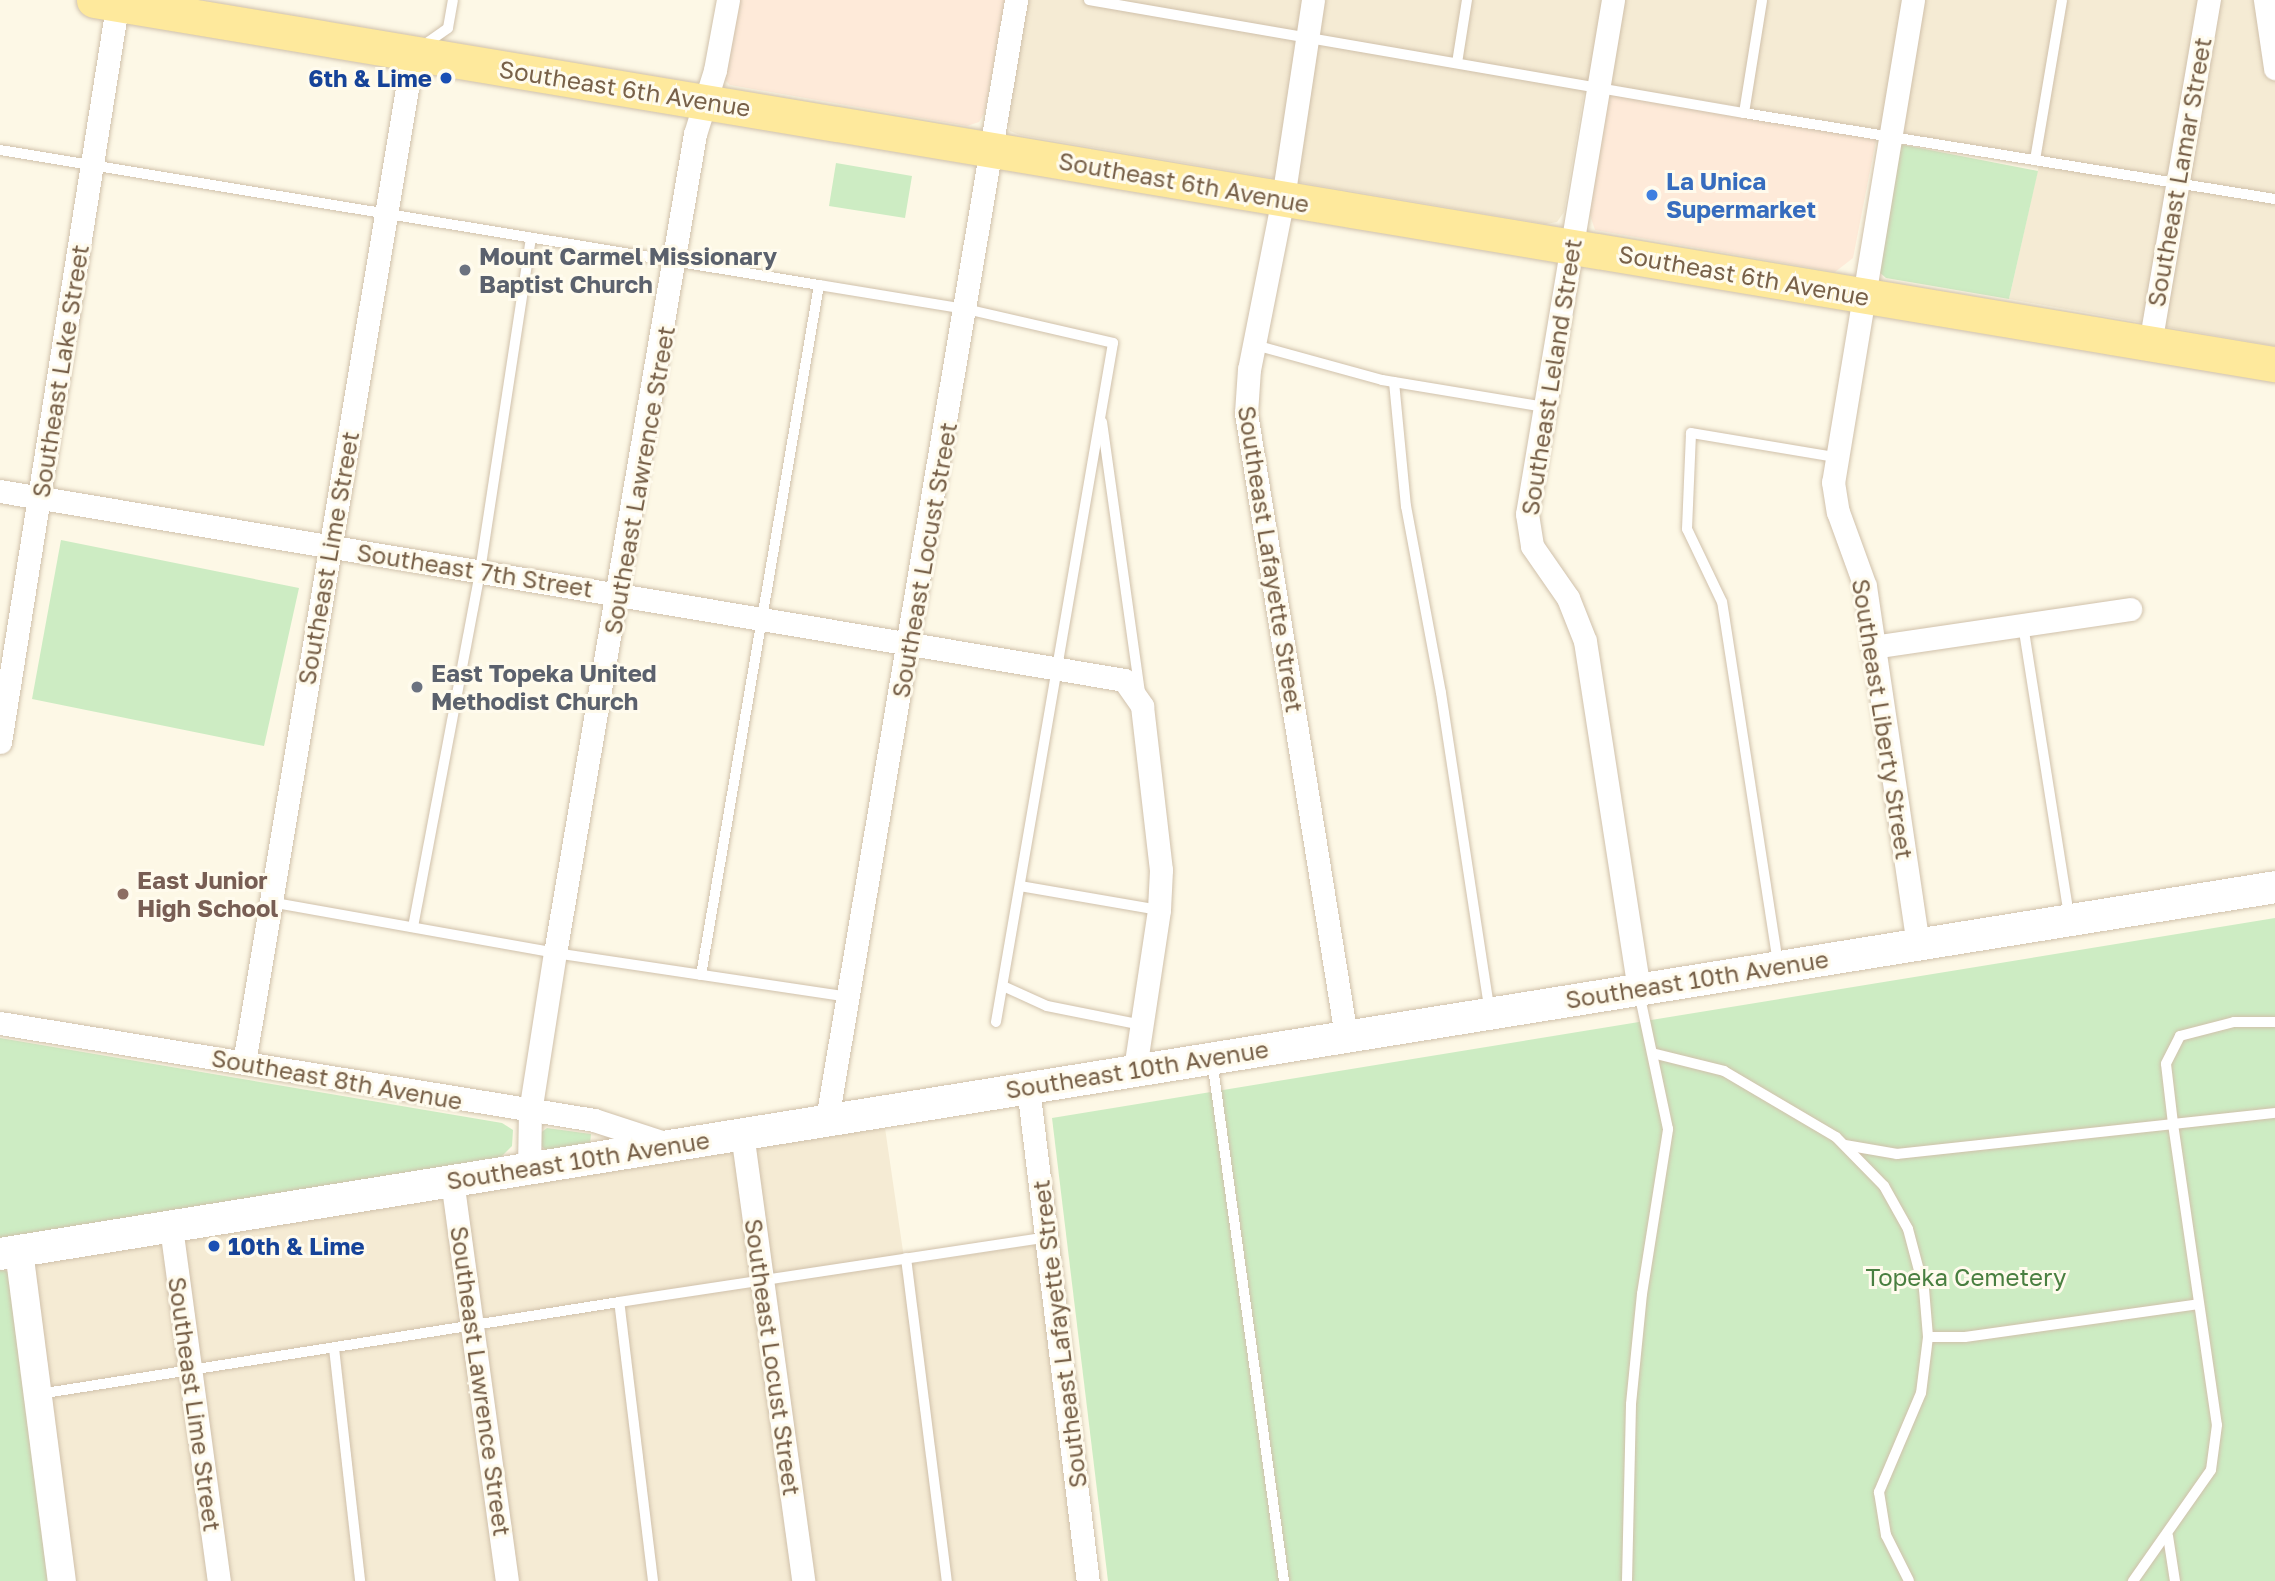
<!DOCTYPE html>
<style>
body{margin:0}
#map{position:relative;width:2275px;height:1581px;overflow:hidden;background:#fdf8e6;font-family:"Golos Text",sans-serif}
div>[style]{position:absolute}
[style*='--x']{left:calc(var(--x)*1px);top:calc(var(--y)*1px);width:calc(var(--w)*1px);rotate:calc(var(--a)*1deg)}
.residential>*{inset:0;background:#f5ebd4}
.commercial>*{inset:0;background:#feead9}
.green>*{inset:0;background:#cdecc3}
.roads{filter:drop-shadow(0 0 2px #d0c1ab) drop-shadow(0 0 2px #d0c1ab)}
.service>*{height:10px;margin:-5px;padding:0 5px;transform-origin:5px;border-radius:5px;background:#fff}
.minor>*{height:23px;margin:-11.5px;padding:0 11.5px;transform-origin:11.5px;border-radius:11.5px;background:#fff}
.tertiary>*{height:28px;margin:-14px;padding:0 14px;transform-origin:14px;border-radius:14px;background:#fff}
.secondary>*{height:32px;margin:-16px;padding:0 16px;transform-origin:16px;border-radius:16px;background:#fff}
.primary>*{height:35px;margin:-17.5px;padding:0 17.5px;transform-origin:17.5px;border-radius:17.5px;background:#fee99c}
.dots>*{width:19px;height:19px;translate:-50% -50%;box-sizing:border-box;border:4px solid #fffbed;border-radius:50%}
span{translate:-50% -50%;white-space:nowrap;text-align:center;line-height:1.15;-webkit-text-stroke:6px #fffbed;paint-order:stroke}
.transit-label{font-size:24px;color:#164399;font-weight:700}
.right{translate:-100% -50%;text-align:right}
.left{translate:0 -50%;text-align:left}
.street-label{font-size:24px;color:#786149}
.shop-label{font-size:24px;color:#366cbe;font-weight:700}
.worship-label{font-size:24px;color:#5b616d;font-weight:700}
.education-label{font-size:24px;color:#785e54;font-weight:700}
.park-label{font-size:24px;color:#497f40}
</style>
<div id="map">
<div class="residential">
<div style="clip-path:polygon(1027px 0,2275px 0,2275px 346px,2009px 299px,2041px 156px,1586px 81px,1564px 212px,1557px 222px,1546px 224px,1020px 135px,1010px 131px,1006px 109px)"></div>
<div style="clip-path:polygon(885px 1128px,905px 1265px,1038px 1244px,1080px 1581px,69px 1581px,34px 1267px,42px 1258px)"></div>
</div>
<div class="commercial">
<div style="clip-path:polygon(737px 0,1005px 0,985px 112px,979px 122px,967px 126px,730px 85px,724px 79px)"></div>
<div style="clip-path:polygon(1611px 86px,1878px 130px,1853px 258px,1835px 272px,1595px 230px,1589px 212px)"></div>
</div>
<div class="green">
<div style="clip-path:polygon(1899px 144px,2038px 171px,2009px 299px,1886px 278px,1879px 272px)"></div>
<div style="clip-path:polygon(836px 163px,912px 176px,905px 218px,829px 206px)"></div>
<div style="clip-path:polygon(61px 540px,299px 588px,264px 746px,32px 699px)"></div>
<div style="clip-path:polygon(2275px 918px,2275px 1581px,1108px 1581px,1052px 1118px)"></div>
<div style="clip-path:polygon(0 1038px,502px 1123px,513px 1130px,512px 1146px,498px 1160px,0 1240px)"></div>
<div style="clip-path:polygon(547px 1128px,591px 1134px,590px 1144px,547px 1151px,539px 1144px,539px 1134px)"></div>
<div style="clip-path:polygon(0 1268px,10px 1273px,50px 1581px,0 1581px)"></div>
</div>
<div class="roads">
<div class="service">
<div style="--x:1089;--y:0;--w:665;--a:9.79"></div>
<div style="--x:1744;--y:113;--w:114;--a:-80.9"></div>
<div style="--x:421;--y:47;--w:33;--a:-35"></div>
<div style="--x:448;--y:28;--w:28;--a:-80"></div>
<div style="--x:1457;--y:63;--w:64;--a:-81"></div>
<div style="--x:1744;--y:113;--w:538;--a:9.2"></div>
<div style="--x:0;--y:150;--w:830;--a:9.36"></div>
<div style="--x:819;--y:285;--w:700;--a:99.7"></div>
<div style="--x:2035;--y:160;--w:162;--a:-80.4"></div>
<div style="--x:819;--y:285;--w:149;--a:9.3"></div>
<div style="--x:966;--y:309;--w:151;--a:13"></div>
<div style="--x:1113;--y:343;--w:689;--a:99.78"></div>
<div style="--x:1255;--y:345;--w:132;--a:15.4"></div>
<div style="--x:1382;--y:380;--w:165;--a:9.4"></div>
<div style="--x:1394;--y:382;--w:125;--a:84.5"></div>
<div style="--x:1406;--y:506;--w:190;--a:79.4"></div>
<div style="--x:1441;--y:693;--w:323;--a:81.3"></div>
<div style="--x:1102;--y:422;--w:275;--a:82"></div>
<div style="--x:2023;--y:625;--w:295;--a:81"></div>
<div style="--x:1020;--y:886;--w:141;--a:9.8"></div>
<div style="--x:270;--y:902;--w:290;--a:10.1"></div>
<div style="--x:555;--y:953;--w:296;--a:8.5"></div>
<div style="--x:413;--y:927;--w:362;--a:-79.3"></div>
<div style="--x:480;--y:571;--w:337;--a:-81.3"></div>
<div style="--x:1778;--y:963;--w:365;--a:-98.8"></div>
<div style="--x:1722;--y:602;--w:81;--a:-115.6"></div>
<div style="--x:1687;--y:529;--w:96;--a:-87.6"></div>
<div style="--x:1691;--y:433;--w:146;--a:9.5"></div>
<div style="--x:1003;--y:986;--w:48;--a:24.4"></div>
<div style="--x:1047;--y:1006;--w:97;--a:11.3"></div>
<div style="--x:2275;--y:1022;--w:41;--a:180"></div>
<div style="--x:2234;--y:1022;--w:56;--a:165.5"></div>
<div style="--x:2180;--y:1036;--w:31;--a:117"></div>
<div style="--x:2166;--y:1064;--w:60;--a:83.3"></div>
<div style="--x:2173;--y:1124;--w:103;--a:-6.2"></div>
<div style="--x:1656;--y:1054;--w:70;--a:14"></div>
<div style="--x:1724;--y:1071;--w:130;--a:30.5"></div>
<div style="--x:1836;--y:1137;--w:69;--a:45.6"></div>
<div style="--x:1884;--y:1186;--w:49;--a:60.8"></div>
<div style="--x:1908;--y:1229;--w:62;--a:75.1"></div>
<div style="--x:1924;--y:1289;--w:48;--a:85.2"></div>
<div style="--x:1928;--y:1337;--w:56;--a:97.1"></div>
<div style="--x:1921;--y:1393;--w:108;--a:113"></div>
<div style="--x:1879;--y:1492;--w:44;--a:80.8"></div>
<div style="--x:1886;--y:1535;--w:51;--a:63.4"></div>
<div style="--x:1212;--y:1060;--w:526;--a:82.13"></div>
<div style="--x:1845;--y:1145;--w:53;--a:9.8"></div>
<div style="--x:1897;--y:1154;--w:278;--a:-6.2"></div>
<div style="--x:2173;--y:1124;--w:304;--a:81.7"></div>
<div style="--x:2217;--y:1425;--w:45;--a:97.6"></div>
<div style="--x:2211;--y:1470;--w:136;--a:125.1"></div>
<div style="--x:906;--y:1258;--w:326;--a:82.8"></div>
<div style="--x:1928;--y:1337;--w:37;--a:0"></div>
<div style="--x:1965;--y:1337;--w:236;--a:-8"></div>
<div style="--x:334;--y:1348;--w:234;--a:83.6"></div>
<div style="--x:39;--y:1394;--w:587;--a:-9.01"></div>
<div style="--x:2168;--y:1536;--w:46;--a:81.2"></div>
<div style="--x:653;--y:1581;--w:281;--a:-96.9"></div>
<div style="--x:619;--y:1302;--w:433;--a:-8.6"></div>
<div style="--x:1627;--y:1581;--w:177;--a:-88.7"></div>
<div style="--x:1631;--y:1404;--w:111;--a:-84.3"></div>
<div style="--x:1642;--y:1294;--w:167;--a:-81"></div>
<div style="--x:1668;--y:1129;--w:140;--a:-102"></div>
</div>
<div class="minor">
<div style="--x:1313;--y:0;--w:200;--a:98.6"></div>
<div style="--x:1283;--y:198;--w:174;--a:101.2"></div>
<div style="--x:1249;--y:369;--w:44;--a:93.9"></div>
<div style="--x:1246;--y:413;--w:631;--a:80.88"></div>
<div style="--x:1613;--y:0;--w:521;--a:99.5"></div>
<div style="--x:1527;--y:514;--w:32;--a:81"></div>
<div style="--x:1532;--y:546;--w:63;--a:55.3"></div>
<div style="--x:1568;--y:598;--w:46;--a:68.4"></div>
<div style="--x:1585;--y:641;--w:352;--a:81.2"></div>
<div style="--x:1913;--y:0;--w:489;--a:99.4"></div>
<div style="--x:1833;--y:482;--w:30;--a:81"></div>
<div style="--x:1838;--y:512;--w:79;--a:70"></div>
<div style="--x:1865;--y:586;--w:362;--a:81.6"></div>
<div style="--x:2265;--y:0;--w:69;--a:81.6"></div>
<div style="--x:2150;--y:344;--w:349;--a:-80.3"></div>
<div style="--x:0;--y:491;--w:1140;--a:9.54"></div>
<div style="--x:1124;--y:680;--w:32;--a:55"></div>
<div style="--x:1142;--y:706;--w:165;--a:83.4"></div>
<div style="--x:1161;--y:870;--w:40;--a:92.9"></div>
<div style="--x:1159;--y:910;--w:161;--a:98.6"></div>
<div style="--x:1873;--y:647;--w:260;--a:-8.4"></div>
<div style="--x:0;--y:742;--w:751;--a:-80.96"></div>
<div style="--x:0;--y:1023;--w:602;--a:9.27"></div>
<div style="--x:594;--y:1120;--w:78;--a:18"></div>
<div style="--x:244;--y:1063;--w:1024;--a:-80.5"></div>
<div style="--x:1028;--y:1087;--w:498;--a:83.1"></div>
<div style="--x:827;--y:1119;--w:1135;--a:-80.41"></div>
<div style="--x:742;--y:1133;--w:452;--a:82.2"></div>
<div style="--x:529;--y:1168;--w:56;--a:-89"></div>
<div style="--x:530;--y:1112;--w:161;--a:-81.1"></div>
<div style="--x:555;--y:953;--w:831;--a:-80.3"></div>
<div style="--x:695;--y:134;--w:67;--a:-72.6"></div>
<div style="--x:715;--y:70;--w:71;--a:-79.5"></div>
<div style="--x:452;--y:1180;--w:405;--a:82.2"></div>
<div style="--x:171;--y:1227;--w:357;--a:82.3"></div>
</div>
<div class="tertiary">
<div style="--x:19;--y:1251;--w:333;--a:82.6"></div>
</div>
<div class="secondary">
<div style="--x:0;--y:1254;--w:2304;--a:-9.16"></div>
</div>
<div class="primary">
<div style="--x:94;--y:0;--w:2211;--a:9.48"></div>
</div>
</div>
<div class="dots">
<div style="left:446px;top:78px;background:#1a4fb4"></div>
<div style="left:1652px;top:195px;background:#3f7fe0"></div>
<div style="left:465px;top:270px;background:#6b7280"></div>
<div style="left:417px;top:687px;background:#6b7280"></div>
<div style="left:123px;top:894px;background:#8d6e63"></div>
<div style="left:214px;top:1246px;background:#1a4fb4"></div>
</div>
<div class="transit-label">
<span class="right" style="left:432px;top:78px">6th &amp; Lime</span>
<span class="left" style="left:228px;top:1246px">10th &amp; Lime</span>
</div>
<div class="street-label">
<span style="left:625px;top:88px;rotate:9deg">Southeast 6th Avenue</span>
<span style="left:2179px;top:172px;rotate:-80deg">Southeast Lamar Street</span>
<span style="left:1184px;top:182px;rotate:10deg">Southeast 6th Avenue</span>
<span style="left:1744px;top:275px;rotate:10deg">Southeast 6th Avenue</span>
<span style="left:60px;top:371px;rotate:-81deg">Southeast Lake Street</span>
<span style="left:1551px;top:377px;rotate:-81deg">Southeast Leland Street</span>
<span style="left:639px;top:480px;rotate:-80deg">Southeast Lawrence Street</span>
<span style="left:328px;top:558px;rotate:-80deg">Southeast Lime Street</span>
<span style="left:1271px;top:559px;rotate:81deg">Southeast Lafayette Street</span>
<span style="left:924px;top:560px;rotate:-80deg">Southeast Locust Street</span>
<span style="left:475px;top:570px;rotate:9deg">Southeast 7th Street</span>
<span style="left:1883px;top:719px;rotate:81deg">Southeast Liberty Street</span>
<span style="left:1697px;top:979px;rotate:-9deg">Southeast 10th Avenue</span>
<span style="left:1137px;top:1069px;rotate:-9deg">Southeast 10th Avenue</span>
<span style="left:337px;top:1079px;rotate:10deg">Southeast 8th Avenue</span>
<span style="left:578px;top:1160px;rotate:-9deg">Southeast 10th Avenue</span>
<span style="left:1059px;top:1334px;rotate:-97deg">Southeast Lafayette Street</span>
<span style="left:773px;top:1357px;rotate:82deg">Southeast Locust Street</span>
<span style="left:481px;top:1381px;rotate:82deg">Southeast Lawrence Street</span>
<span style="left:195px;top:1404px;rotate:82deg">Southeast Lime Street</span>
</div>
<div class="shop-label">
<span class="left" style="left:1666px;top:195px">La Unica<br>Supermarket</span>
</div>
<div class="worship-label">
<span class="left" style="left:479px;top:270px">Mount Carmel Missionary<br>Baptist Church</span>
<span class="left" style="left:431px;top:687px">East Topeka United<br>Methodist Church</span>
</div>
<div class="education-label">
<span class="left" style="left:137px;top:894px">East Junior<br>High School</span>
</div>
<div class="park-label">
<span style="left:1966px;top:1277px">Topeka Cemetery</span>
</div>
</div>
